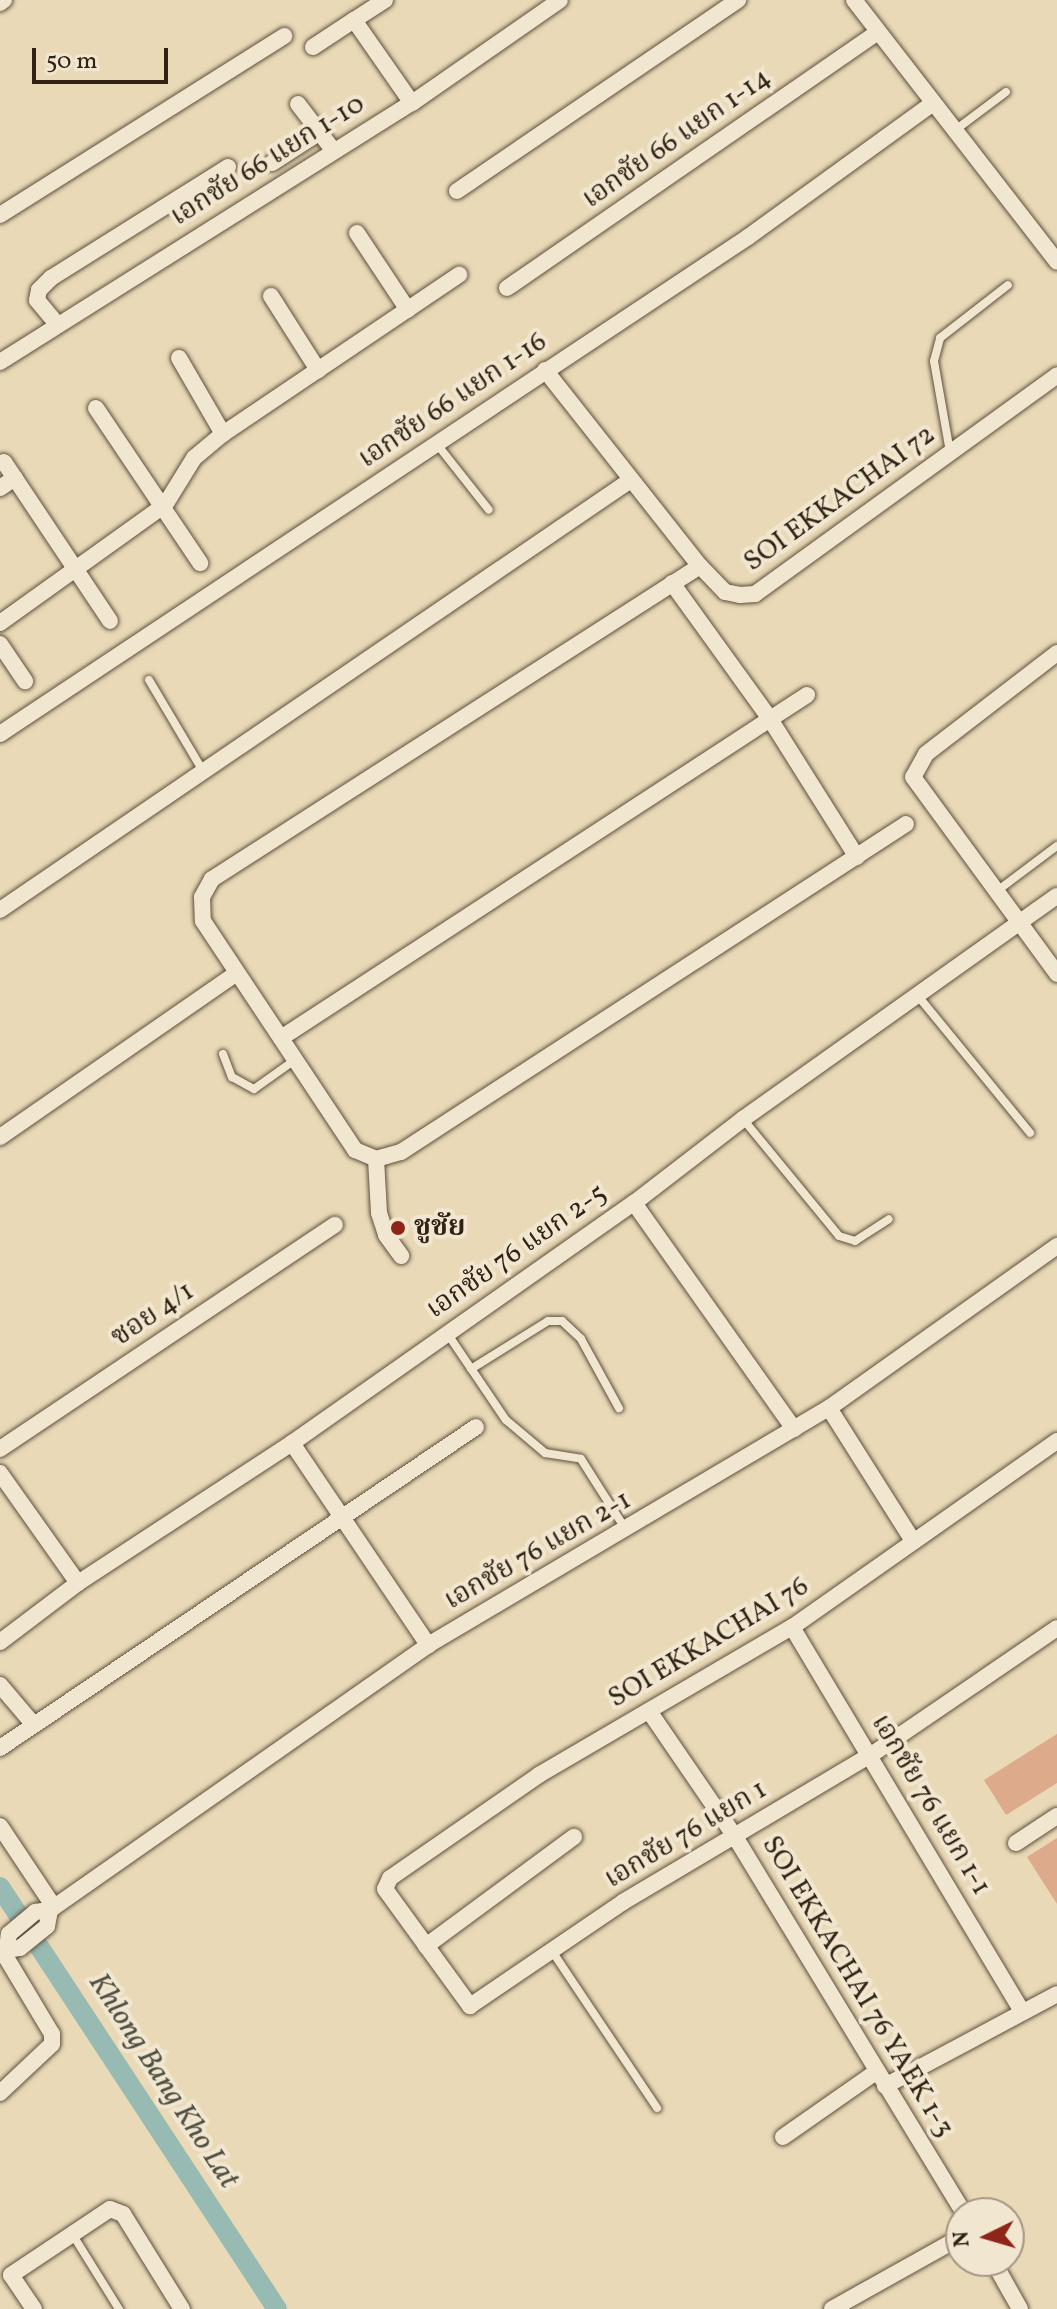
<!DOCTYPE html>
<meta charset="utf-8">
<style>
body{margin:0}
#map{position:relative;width:1057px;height:2309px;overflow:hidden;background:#e9d9b7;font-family:Vollkorn,"Noto Serif Thai",serif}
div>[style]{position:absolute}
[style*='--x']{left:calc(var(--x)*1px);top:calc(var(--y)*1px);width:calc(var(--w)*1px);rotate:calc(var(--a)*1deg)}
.canal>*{height:20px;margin:-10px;padding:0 10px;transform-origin:10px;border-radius:10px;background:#97bab2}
.building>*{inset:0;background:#deaa8c}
.roads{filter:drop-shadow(0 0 2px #5e503d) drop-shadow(0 0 2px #5e503d)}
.service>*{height:8px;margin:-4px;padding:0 4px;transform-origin:4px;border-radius:4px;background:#f1e6d0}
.minor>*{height:16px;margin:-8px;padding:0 8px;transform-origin:8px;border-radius:8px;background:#f1e6d0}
.dots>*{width:22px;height:22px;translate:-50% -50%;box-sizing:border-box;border:4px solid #f1e6d0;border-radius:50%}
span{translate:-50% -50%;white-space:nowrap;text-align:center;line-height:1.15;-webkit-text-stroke:8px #f1e6d0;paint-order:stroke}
.street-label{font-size:28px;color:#302314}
.poi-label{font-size:28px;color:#302314;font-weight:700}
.left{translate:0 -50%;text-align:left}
.water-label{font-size:30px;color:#4f5043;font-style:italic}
.north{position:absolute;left:945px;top:2197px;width:80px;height:80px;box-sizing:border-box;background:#f1e6d0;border:2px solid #a49885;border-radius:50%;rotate:265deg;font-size:22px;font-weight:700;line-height:32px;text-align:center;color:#302314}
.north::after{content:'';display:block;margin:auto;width:28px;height:36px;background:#8f2418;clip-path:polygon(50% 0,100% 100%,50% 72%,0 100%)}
.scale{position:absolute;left:32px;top:48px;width:136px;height:36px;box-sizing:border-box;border:4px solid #302314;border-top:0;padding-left:10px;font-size:24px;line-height:28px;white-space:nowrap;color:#302314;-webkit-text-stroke:6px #f1e6d0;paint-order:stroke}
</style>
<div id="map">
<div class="canal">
<div style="--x:0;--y:1887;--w:505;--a:56.72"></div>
</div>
<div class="building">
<div style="clip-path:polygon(1057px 1734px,1057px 1783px,1006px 1815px,984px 1780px)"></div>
<div style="clip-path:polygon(1057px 1838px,1057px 1904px,1027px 1857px)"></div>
</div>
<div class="roads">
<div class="service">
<div style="--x:954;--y:131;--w:65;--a:-36.9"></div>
<div style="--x:436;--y:443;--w:85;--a:51.7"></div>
<div style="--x:950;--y:452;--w:92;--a:-100"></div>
<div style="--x:934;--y:361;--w:24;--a:-75"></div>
<div style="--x:940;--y:338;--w:86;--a:-37.9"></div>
<div style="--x:149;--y:680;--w:106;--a:59.3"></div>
<div style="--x:997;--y:891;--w:75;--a:-36.9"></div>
<div style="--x:918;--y:996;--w:177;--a:50.7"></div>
<div style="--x:223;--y:1054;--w:25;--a:69"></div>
<div style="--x:232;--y:1077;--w:25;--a:29"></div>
<div style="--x:254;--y:1089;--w:50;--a:-35.3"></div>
<div style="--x:743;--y:1119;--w:151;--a:50.6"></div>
<div style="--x:839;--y:1236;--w:17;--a:17"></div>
<div style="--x:855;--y:1241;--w:40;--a:-32.9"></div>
<div style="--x:447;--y:1333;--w:105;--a:55.9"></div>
<div style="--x:506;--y:1420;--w:51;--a:40.2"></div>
<div style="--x:545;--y:1453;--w:36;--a:9"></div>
<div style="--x:581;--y:1459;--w:84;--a:57.6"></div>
<div style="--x:471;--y:1369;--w:91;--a:-31.9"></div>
<div style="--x:548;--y:1321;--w:14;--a:0"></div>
<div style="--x:562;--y:1321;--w:26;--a:43"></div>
<div style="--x:581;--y:1339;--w:79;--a:61.2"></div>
<div style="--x:552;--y:1951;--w:189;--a:56.2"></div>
<div style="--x:71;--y:2232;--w:91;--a:58.1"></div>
</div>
<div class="minor">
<div style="--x:385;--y:0;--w:37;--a:147"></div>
<div style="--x:354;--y:20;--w:101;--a:55.1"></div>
<div style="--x:854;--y:0;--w:331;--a:52.2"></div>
<div style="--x:0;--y:3;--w:5;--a:-37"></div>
<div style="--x:313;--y:47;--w:49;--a:-33.4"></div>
<div style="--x:298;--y:104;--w:58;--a:52.7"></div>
<div style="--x:272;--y:163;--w:57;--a:-32.9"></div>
<div style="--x:457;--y:191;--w:340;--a:-34.2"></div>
<div style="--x:0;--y:215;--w:336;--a:-32.2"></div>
<div style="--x:357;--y:233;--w:92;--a:56.5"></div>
<div style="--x:507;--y:288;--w:449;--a:-34.6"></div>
<div style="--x:271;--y:296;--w:88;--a:57.6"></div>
<div style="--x:57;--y:324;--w:31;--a:-130"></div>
<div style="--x:37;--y:300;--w:10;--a:-79"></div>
<div style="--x:39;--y:290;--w:17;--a:-45"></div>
<div style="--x:51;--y:278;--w:209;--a:-32.1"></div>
<div style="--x:179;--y:358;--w:88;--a:59.9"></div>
<div style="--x:0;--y:362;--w:487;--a:-32.2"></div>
<div style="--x:412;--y:103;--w:180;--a:-34.8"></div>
<div style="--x:545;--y:370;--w:250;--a:51.7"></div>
<div style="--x:700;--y:566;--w:36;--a:46"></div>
<div style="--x:725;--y:592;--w:15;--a:11"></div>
<div style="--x:740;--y:595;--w:15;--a:-4"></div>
<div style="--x:755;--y:594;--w:373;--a:-35.9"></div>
<div style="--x:96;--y:408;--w:187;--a:56.1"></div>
<div style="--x:4;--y:462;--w:191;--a:56.3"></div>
<div style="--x:0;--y:488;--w:18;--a:-34"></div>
<div style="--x:700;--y:566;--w:580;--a:147.32"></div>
<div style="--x:212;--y:879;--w:21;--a:119"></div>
<div style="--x:202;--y:897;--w:24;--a:88"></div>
<div style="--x:203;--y:921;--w:275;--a:56.4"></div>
<div style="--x:355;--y:1150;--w:23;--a:23"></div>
<div style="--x:376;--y:1159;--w:26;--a:-16"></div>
<div style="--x:401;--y:1152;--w:602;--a:-33"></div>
<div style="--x:672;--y:583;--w:168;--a:54.2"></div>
<div style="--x:770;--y:719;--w:163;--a:57.8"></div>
<div style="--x:0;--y:623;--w:203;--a:-35.6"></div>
<div style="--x:165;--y:505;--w:55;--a:-58.3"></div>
<div style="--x:194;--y:458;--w:38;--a:-40"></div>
<div style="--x:223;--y:434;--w:285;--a:-34"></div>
<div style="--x:0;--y:644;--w:45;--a:56"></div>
<div style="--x:1057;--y:653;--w:165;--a:142.4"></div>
<div style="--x:926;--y:754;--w:26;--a:119"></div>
<div style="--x:913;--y:777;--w:244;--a:53.8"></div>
<div style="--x:0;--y:734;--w:898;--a:-33.6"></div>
<div style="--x:748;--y:237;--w:227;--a:-35.9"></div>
<div style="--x:0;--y:910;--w:760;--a:-34.28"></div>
<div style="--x:281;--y:1038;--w:628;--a:-33.11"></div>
<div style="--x:0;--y:1137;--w:288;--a:-34.7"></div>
<div style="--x:376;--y:1159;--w:54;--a:86.8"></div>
<div style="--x:379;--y:1213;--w:23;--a:72"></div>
<div style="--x:386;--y:1235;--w:26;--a:54"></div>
<div style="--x:634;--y:1203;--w:277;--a:54.7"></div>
<div style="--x:829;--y:1408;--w:157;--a:57.7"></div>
<div style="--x:1057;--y:1441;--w:324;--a:144.9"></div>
<div style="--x:792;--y:1627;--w:293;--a:149.7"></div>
<div style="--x:539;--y:1775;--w:181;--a:145.3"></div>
<div style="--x:390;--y:1878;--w:12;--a:114"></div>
<div style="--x:385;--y:1889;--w:145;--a:54"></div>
<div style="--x:470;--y:2006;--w:185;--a:-34.2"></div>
<div style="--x:623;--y:1902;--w:288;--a:-30.7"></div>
<div style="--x:871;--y:1755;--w:225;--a:-34.3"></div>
<div style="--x:292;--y:1443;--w:244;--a:56"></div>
<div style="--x:0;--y:1449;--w:403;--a:-33.8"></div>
<div style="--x:0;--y:1473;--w:135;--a:54.7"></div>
<div style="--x:792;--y:1627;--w:448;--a:59.1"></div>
<div style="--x:0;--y:1642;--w:98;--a:-37.1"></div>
<div style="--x:78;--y:1583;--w:256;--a:-33.2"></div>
<div style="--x:292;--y:1443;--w:418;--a:-35.1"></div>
<div style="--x:634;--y:1203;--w:138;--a:-37.6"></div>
<div style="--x:743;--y:1119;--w:385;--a:-35.4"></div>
<div style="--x:0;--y:1685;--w:52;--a:49.6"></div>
<div style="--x:649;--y:1711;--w:150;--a:55.6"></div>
<div style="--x:734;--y:1835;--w:442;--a:58.7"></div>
<div style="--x:0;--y:1748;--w:574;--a:-33.99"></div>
<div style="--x:0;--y:1826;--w:97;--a:56.3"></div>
<div style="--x:1016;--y:1843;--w:49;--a:-33.4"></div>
<div style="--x:50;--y:1910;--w:462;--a:-35"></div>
<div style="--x:428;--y:1645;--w:466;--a:-30.6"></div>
<div style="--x:829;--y:1408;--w:280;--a:-35.4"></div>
<div style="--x:426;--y:1946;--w:184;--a:-36.4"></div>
<div style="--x:7;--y:1950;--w:13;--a:-9"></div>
<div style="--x:20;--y:1948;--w:35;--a:-39"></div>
<div style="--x:47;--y:1926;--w:16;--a:-79"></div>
<div style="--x:885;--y:2086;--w:195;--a:-28.1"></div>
<div style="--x:0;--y:2093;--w:71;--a:-43.3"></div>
<div style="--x:52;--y:2044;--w:10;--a:-90"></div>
<div style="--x:52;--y:2034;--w:90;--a:-120.9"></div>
<div style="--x:6;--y:1957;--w:23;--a:-83"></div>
<div style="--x:9;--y:1934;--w:34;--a:-40"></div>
<div style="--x:35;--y:1912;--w:15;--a:-8"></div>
<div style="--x:783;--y:2137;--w:113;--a:-35"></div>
<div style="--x:993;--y:2261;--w:55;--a:60.6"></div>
<div style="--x:34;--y:2309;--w:41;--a:-124.1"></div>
<div style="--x:11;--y:2275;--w:119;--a:-33.7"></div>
<div style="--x:110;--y:2209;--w:14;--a:21"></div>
<div style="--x:123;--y:2214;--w:112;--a:58.2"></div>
<div style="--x:832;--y:2309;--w:148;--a:-29.2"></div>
</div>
</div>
<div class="dots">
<div style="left:398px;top:1228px;background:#8f2418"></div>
</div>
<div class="street-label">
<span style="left:677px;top:139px;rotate:-35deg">เอกชัย 66 แยก 1-14</span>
<span style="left:268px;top:161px;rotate:-32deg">เอกชัย 66 แยก 1-10</span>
<span style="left:453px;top:401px;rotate:-34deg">เอกชัย 66 แยก 1-16</span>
<span style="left:840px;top:499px;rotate:-36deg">SOI EKKACHAI 72</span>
<span style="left:517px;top:1252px;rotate:-35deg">เอกชัย 76 แยก 2-5</span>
<span style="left:153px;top:1315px;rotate:-34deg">ซอย 4/1</span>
<span style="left:538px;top:1551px;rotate:-30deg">เอกชัย 76 แยก 2-1</span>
<span style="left:709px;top:1643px;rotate:-31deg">SOI EKKACHAI 76</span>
<span style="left:930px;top:1805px;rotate:59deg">เอกชัย 76 แยก 1-1</span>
<span style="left:686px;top:1835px;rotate:-31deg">เอกชัย 76 แยก 1</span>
<span style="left:857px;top:1987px;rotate:59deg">SOI EKKACHAI 76 YAEK 1-3</span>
</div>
<div class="poi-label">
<span class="left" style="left:414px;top:1228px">ชูชัย</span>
</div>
<div class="water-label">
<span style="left:163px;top:2081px;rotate:57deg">Khlong Bang Kho Lat</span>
</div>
<div class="north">N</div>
<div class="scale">50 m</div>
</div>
